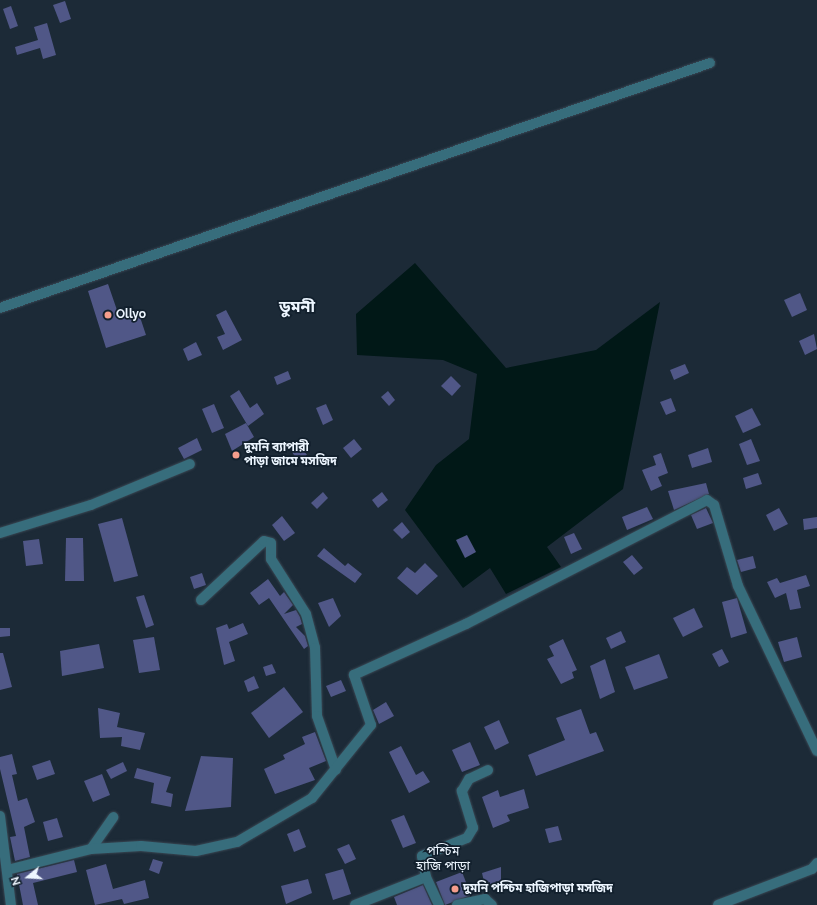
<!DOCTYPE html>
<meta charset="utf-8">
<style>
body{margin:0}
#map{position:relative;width:817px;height:905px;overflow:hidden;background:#1c2a37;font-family:Raleway,"Noto Sans Bengali",sans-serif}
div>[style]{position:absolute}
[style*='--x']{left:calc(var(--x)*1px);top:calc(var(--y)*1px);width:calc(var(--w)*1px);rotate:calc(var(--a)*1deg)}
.water>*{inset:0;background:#011817}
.building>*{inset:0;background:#505787}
.roads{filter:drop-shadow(0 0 1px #394753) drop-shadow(0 0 1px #394753)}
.minor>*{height:10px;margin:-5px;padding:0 5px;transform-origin:5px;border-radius:5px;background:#376d7c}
.tertiary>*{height:10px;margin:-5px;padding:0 5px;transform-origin:5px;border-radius:5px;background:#376d7c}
.dots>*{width:11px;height:11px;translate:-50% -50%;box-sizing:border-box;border:2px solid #12202d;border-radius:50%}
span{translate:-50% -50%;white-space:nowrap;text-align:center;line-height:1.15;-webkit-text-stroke:3.5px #12202d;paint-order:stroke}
.poi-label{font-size:12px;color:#edf6ff;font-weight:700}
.left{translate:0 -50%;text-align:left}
.neighbourhood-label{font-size:13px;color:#edf6ff}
.district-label{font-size:16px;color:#edf6ff;font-weight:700}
.north{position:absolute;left:8px;top:857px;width:40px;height:40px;-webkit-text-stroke:3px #12202d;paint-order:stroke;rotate:252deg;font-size:11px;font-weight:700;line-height:16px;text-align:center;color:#edf6ff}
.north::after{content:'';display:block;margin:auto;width:14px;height:18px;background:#edf6ff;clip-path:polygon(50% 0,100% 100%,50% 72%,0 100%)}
</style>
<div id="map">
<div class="water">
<div style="clip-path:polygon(415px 263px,506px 368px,596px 350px,660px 302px,623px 489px,547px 547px,561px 567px,506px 594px,490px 568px,463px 588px,405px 510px,436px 465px,469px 439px,477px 374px,443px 360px,357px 355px,356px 314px)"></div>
</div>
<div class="building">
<div style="clip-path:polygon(65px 1px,71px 19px,60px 23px,53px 5px)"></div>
<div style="clip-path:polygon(11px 6px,18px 26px,10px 29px,3px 9px)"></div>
<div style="clip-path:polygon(47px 23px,56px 55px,43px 59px,40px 48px,17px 55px,15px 47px,38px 40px,34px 27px)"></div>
<div style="clip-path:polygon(108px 284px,118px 313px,126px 318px,139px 314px,146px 335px,106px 348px,88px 291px)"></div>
<div style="clip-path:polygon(800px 293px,807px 310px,792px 317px,784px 300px)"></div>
<div style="clip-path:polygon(226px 310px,242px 340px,223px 350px,217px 337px,225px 334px,216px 315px)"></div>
<div style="clip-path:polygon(814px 334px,817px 349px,805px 355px,799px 341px)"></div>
<div style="clip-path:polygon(196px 342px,202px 355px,188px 361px,183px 349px)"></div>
<div style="clip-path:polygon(685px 364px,689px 373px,674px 380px,670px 370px)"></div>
<div style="clip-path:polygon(288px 371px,291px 379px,277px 385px,274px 377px)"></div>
<div style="clip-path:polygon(451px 376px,461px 386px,452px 396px,441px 386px)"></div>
<div style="clip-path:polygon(239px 390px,250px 408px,257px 403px,264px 414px,248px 426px,230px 396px)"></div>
<div style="clip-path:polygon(388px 391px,395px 400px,389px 406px,381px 397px)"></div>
<div style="clip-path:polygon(671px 398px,676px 411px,666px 415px,660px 402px)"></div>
<div style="clip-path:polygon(214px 404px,224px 428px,212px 433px,202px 409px)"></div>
<div style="clip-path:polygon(326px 404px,333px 420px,323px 425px,316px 408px)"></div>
<div style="clip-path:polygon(752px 408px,761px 425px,743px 433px,735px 416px)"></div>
<div style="clip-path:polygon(246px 423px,254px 437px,232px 451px,225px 434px)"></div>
<div style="clip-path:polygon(197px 438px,202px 450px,184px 459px,178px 448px)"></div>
<div style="clip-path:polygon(354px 439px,362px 449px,351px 458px,343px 448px)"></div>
<div style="clip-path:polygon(751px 439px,760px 461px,747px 465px,739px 444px)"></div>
<div style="clip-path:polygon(298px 443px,307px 455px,298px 461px,290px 449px)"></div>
<div style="clip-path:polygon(708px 448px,712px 462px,692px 468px,688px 455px)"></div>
<div style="clip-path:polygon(661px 453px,668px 473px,658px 477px,662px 486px,651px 491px,642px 470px,656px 465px,653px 456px)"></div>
<div style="clip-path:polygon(758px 473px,762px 484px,746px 489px,743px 478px)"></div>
<div style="clip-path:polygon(706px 483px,709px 494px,674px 510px,668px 491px)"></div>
<div style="clip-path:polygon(323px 492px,328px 498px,317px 509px,311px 503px)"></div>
<div style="clip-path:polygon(382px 492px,388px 500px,378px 508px,372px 500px)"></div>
<div style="clip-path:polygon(647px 507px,653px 519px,627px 530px,622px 517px)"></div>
<div style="clip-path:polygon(706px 508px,713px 523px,697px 529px,691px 515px)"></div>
<div style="clip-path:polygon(779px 508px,788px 524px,774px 531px,766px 515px)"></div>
<div style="clip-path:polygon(282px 516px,295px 533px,284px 541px,272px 525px)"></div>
<div style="clip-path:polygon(817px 517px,817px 528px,804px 530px,803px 519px)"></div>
<div style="clip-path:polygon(122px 518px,138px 576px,114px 582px,98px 524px)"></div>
<div style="clip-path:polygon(402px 522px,410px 532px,402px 539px,393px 530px)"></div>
<div style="clip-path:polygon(574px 533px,582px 549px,571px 554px,564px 537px)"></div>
<div style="clip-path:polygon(467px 535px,476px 552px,465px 558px,456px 540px)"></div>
<div style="clip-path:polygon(66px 538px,83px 538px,84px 581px,65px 581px)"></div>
<div style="clip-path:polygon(39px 539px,43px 564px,26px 566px,23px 541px)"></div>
<div style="clip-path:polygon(324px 548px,345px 566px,348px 563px,362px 574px,355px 583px,317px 556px)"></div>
<div style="clip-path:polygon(632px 555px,643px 568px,634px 575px,623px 562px)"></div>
<div style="clip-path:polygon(753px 556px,756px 568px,741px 572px,737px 560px)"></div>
<div style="clip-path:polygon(425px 563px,438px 576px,417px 595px,397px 578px,407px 567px,415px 573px)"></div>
<div style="clip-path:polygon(202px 573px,206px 585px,194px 589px,190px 577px)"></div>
<div style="clip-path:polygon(806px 575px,810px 586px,797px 590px,801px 608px,790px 610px,786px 593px,775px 598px,767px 582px,777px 578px,780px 583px)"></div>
<div style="clip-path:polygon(268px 579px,280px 596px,284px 592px,293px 605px,284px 614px,296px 610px,300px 617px,302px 624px,296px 627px,305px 636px,308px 646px,304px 649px,269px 598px,259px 605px,250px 593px)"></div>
<div style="clip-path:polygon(144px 595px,154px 625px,146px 628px,136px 597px)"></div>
<div style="clip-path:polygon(333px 598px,341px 616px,329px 627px,318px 603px)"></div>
<div style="clip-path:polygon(737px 598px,747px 633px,731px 638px,722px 602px)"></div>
<div style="clip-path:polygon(694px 608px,703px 627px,683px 637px,673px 618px)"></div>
<div style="clip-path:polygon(243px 623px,248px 634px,229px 642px,235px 661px,224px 665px,216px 628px,227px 624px,229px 629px)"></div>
<div style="clip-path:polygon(0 628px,10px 628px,10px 636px,0 637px)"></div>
<div style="clip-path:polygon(621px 631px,626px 642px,611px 649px,606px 638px)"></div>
<div style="clip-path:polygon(154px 637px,160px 670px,139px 673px,133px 640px)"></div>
<div style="clip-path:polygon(797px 637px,802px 657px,784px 662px,778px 642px)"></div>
<div style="clip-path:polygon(563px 639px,577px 670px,572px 672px,574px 678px,561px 684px,547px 659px,554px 656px,549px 646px)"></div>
<div style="clip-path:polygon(99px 644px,104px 668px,62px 676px,60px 651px)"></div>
<div style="clip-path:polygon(722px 649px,729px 662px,719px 667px,712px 654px)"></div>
<div style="clip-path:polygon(0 653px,3px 653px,12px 687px,0 690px)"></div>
<div style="clip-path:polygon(659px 654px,668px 678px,634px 690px,625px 667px)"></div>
<div style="clip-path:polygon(605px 659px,615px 692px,600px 699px,590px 666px)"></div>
<div style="clip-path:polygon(272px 664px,276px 673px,266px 676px,263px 667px)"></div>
<div style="clip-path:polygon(254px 676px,259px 688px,248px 692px,244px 681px)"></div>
<div style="clip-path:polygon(341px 680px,346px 691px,331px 697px,326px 686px)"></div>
<div style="clip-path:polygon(284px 687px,303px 712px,269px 738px,251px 713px)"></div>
<div style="clip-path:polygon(386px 702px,394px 716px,379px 724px,373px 710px)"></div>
<div style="clip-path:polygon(98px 708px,120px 713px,117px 727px,145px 733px,140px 750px,121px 746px,122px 737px,100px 738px)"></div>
<div style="clip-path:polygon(581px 709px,590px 734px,596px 732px,604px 751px,536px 776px,528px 755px,565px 740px,556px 718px)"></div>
<div style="clip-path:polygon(499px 720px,509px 743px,495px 750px,484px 727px)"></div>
<div style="clip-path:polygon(315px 732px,326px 761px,309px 768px,315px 780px,275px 794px,264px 769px,285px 759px,283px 755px,305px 744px,302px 737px)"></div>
<div style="clip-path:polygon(470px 742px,480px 765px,462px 772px,452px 750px)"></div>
<div style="clip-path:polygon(401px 746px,416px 775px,423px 771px,430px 782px,409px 793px,389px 752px)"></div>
<div style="clip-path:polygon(12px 754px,17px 774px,12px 775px,18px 801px,27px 798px,35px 822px,24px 827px,30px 857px,15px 861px,10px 837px,16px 836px,0 769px,0 757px)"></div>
<div style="clip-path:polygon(201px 756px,233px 758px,231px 807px,185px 811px)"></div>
<div style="clip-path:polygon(50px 760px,55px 774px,37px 780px,32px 766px)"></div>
<div style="clip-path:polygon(123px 762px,127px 771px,111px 779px,106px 770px)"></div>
<div style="clip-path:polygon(137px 768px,171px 777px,166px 792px,173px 794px,171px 807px,151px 803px,154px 783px,134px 778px)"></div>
<div style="clip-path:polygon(102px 774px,110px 795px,93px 802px,84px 781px)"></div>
<div style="clip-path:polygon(524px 789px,529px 808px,507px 815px,510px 821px,493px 828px,482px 797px,498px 790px,500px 797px)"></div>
<div style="clip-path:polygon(404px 815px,416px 843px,403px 848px,391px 820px)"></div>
<div style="clip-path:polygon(57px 818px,63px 837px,48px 841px,43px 822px)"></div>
<div style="clip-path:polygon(558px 826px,562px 840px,549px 843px,545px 829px)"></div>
<div style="clip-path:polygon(299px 829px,306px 847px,294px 852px,287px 834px)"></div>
<div style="clip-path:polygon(349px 844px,356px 859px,345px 864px,337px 849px)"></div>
<div style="clip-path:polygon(153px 859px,163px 862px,159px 874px,149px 870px)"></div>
<div style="clip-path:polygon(74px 860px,77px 872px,33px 883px,38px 905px,23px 905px,17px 874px)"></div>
<div style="clip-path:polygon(106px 864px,113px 889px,145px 880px,149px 898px,124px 904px,122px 899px,95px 905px,86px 870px)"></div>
<div style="clip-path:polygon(501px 867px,501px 881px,485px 886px,482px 873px)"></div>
<div style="clip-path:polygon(343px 869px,351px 894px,333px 900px,325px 874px)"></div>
<div style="clip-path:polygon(462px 872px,471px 895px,445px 905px,436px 882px)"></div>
<div style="clip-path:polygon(308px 879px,312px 893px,286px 904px,281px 886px)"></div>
<div style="clip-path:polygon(423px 885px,432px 905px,397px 905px,394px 897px)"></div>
</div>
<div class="roads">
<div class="minor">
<div style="--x:0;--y:308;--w:751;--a:-19.04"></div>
<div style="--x:0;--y:533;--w:95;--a:-17.1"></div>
<div style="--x:91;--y:505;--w:107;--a:-22.5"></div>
<div style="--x:201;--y:600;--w:86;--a:-43.1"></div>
<div style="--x:264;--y:541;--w:7;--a:16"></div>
<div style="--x:271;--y:543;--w:16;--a:90"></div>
<div style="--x:271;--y:559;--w:65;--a:57.5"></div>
<div style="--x:306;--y:614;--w:35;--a:75"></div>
<div style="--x:315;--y:648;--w:68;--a:88.3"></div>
<div style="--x:317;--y:716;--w:57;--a:70.6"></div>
<div style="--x:91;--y:849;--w:39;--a:-55"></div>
<div style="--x:7;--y:870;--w:87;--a:-14"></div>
<div style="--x:91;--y:849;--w:50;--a:-3.4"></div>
<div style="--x:141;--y:846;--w:55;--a:5.2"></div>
<div style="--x:196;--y:851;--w:42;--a:-12.4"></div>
<div style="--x:237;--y:842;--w:87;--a:-30.4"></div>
<div style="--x:312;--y:798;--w:94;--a:-51.1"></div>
<div style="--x:371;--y:725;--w:53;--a:-108.8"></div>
<div style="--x:354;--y:675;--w:123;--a:-24.5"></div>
<div style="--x:466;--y:624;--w:271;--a:-27.2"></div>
<div style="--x:707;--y:500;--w:9;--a:36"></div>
<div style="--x:714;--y:505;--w:84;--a:73.5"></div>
<div style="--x:738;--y:586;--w:183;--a:64.4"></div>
<div style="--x:355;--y:905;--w:76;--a:-21.5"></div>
<div style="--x:439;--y:905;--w:31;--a:-115"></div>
<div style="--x:426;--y:877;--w:21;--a:-101"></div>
<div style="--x:422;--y:856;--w:48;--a:-21.8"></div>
<div style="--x:467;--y:838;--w:12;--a:-59"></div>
<div style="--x:473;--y:828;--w:39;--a:-107"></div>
<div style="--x:462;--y:791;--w:14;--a:-60"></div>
<div style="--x:469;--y:779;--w:21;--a:-25"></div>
<div style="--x:457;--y:905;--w:29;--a:-12"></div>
<div style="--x:485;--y:899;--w:9;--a:41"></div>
<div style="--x:718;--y:905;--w:101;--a:-21"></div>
<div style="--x:812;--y:869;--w:8;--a:-50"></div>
</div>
<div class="tertiary">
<div style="--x:0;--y:816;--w:90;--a:83"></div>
</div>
</div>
<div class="dots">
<div style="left:108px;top:315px;background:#f49d8c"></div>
<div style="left:236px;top:455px;background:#f49d8c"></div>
<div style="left:455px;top:889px;background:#f49d8c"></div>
</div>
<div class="poi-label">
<span class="left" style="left:116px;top:315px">Ollyo</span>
<span class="left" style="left:244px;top:455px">দুমনি ব্যাপারী<br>পাড়া জামে মসজিদ</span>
<span class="left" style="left:463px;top:889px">দুমনি পশ্চিম হাজিপাড়া মসজিদ</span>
</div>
<div class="neighbourhood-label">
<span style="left:443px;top:859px">পশ্চিম<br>হাজি পাড়া</span>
</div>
<div class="district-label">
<span style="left:297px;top:307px">ডুমনী</span>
</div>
<div class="north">N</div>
</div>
